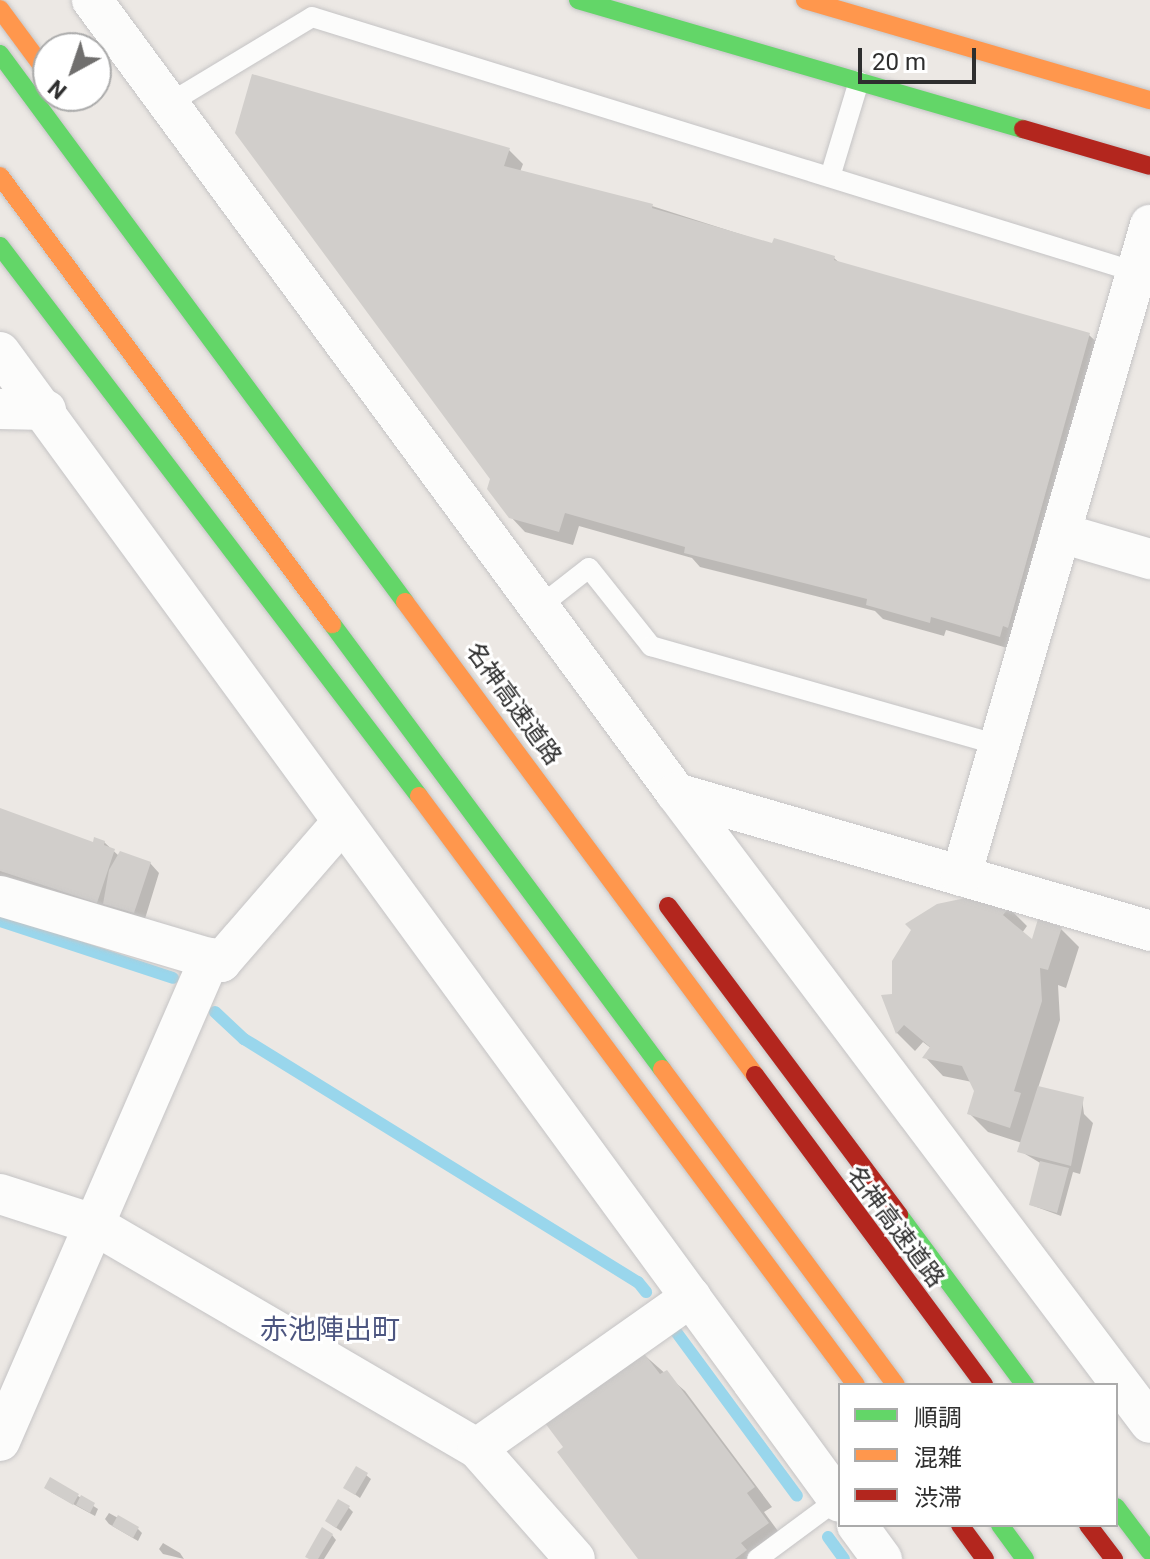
<!DOCTYPE html>
<meta charset="utf-8">
<style>
body{margin:0}
#map{position:relative;width:1150px;height:1559px;overflow:hidden;background:#ece8e4;font-family:Roboto,"Noto Sans JP",sans-serif}
div>[style]{position:absolute}
[style*='--x']{left:calc(var(--x)*1px);top:calc(var(--y)*1px);width:calc(var(--w)*1px);rotate:calc(var(--a)*1deg)}
.shadow>*{inset:0;background:#0003}
.stream>*{height:12px;margin:-6px;padding:0 6px;transform-origin:6px;border-radius:6px;background:#99d6ec}
.building>*{inset:0;background:#d1cecb}
.roads{filter:drop-shadow(0 0 2px #c5c4c5) drop-shadow(0 0 2px #c5c4c5)}
.lane>*{height:20px;margin:-10px;padding:0 10px;transform-origin:10px;border-radius:10px;background:#fcfcfb}
.street>*{height:40px;margin:-20px;padding:0 20px;transform-origin:20px;border-radius:20px;background:#fcfcfb}
.fast>*{height:18px;margin:-9px;padding:0 9px;transform-origin:9px;border-radius:9px;background:#63d668}
.slow>*{height:18px;margin:-9px;padding:0 9px;transform-origin:9px;border-radius:9px;background:#ff974d}
.jam>*{height:18px;margin:-9px;padding:0 9px;transform-origin:9px;border-radius:9px;background:#b3261e}
span{translate:-50% -50%;white-space:nowrap;text-align:center;line-height:1.15;-webkit-text-stroke:6px #fff;paint-order:stroke}
.street-label{font-size:24px;color:#2e2e2e}
.quarter-label{font-size:28px;color:#4d5680}
.legend{position:absolute;left:838px;top:1383px;width:280px;height:144px;box-sizing:border-box;background:#fff;border:2px solid #ababab;margin:0;padding:10px 14px;list-style:none;font-size:24px;color:#2e2e2e}
.legend li{display:flex;align-items:center;gap:16px;height:40px}
.legend b{width:40px;border:2px solid #ababab}
.north{position:absolute;left:32px;top:32px;width:80px;height:80px;box-sizing:border-box;background:#fff;border:2px solid #ababab;border-radius:50%;rotate:220deg;font-size:22px;font-weight:700;line-height:32px;text-align:center;color:#2e2e2e}
.north::after{content:'';display:block;margin:auto;width:28px;height:36px;background:#706f6e;clip-path:polygon(50% 0,100% 100%,50% 72%,0 100%)}
.scale{position:absolute;left:858px;top:48px;width:118px;height:36px;box-sizing:border-box;border:4px solid #2e2e2e;border-top:0;padding-left:10px;font-size:24px;line-height:28px;white-space:nowrap;color:#2e2e2e;-webkit-text-stroke:6px #fff;paint-order:stroke}
</style>
<div id="map">
<div class="shadow">
<div style="clip-path:polygon(237px 133px,509px 150px,523px 164px,520px 172px,652px 206px,774px 245px,834px 258px,842px 265px,1089px 335px,1104px 349px,1014px 650px,946px 630px,944px 636px,883px 619px,875px 611px,700px 567px,692px 558px,579px 526px,573px 545px,525px 532px,510px 516px,492px 478px)"></div>
<div style="clip-path:polygon(0 811px,94px 845px,104px 842px,119px 856px,150px 863px,159px 873px,144px 922px,0 880px)"></div>
<div style="clip-path:polygon(1009px 908px,1027px 926px,1022px 933px,1033px 942px,1061px 929px,1079px 947px,1066px 988px,1058px 985px,1060px 1020px,1038px 1088px,1082px 1099px,1084px 1114px,1093px 1123px,1080px 1174px,1073px 1172px,1061px 1216px,1031px 1205px,1042px 1164px,1020px 1151px,1022px 1143px,988px 1132px,969px 1113px,976px 1091px,972px 1082px,943px 1076px,925px 1057px,932px 1049px,923px 1042px,915px 1051px,897px 1033px,884px 997px,894px 995px)"></div>
<div style="clip-path:polygon(642px 1353px,685px 1391px,772px 1507px,764px 1512px,786px 1542px,763px 1559px,640px 1559px)"></div>
<div style="clip-path:polygon(366px 1475px,371px 1479px,360px 1498px,346px 1488px)"></div>
<div style="clip-path:polygon(51px 1492px,78px 1496px,98px 1509px,95px 1516px)"></div>
<div style="clip-path:polygon(348px 1507px,353px 1512px,341px 1531px,332px 1525px)"></div>
<div style="clip-path:polygon(109px 1513px,138px 1529px,142px 1533px,138px 1541px,109px 1524px,105px 1519px)"></div>
<div style="clip-path:polygon(332px 1535px,336px 1540px,324px 1559px,311px 1559px)"></div>
<div style="clip-path:polygon(163px 1543px,180px 1553px,184px 1559px,163px 1554px,159px 1549px)"></div>
</div>
<div class="stream">
<div style="--x:0;--y:921;--w:182;--a:18.2"></div>
<div style="--x:215;--y:1012;--w:40;--a:43"></div>
<div style="--x:244;--y:1039;--w:463;--a:31.7"></div>
<div style="--x:638;--y:1282;--w:13;--a:51"></div>
<div style="--x:674;--y:1329;--w:207;--a:53.6"></div>
<div style="--x:828;--y:1537;--w:27;--a:54"></div>
</div>
<div class="building">
<div style="clip-path:polygon(252px 74px,510px 148px,504px 166px,653px 204px,652px 208px,772px 243px,774px 238px,835px 256px,834px 260px,1090px 333px,1008px 628px,1003px 626px,1000px 637px,931px 617px,930px 623px,866px 605px,867px 599px,684px 553px,685px 547px,565px 513px,559px 532px,509px 518px,487px 489px,490px 479px,235px 133px)"></div>
<div style="clip-path:polygon(0 808px,93px 842px,94px 837px,105px 841px,104px 845px,115px 849px,97px 903px,0 871px)"></div>
<div style="clip-path:polygon(120px 851px,151px 862px,134px 913px,103px 904px,109px 870px)"></div>
<div style="clip-path:polygon(970px 897px,1010px 907px,1003px 915px,1032px 939px,1038px 919px,1062px 927px,1048px 970px,1040px 968px,1042px 1001px,1014px 1091px,1021px 1093px,1010px 1128px,967px 1114px,974px 1091px,962px 1066px,922px 1058px,930px 1047px,904px 1025px,896px 1034px,881px 995px,892px 994px,892px 961px,911px 930px,905px 924px,937px 904px)"></div>
<div style="clip-path:polygon(1038px 1086px,1084px 1097px,1071px 1166px,1017px 1152px)"></div>
<div style="clip-path:polygon(1040px 1161px,1069px 1168px,1057px 1213px,1029px 1205px)"></div>
<div style="clip-path:polygon(642px 1351px,660px 1374px,667px 1370px,755px 1487px,747px 1493px,769px 1523px,741px 1543px,747px 1550px,735px 1559px,638px 1559px,557px 1452px,563px 1447px,545px 1423px)"></div>
<div style="clip-path:polygon(356px 1466px,368px 1473px,355px 1495px,343px 1488px)"></div>
<div style="clip-path:polygon(50px 1477px,79px 1494px,73px 1505px,44px 1488px)"></div>
<div style="clip-path:polygon(81px 1495px,95px 1503px,90px 1513px,76px 1505px)"></div>
<div style="clip-path:polygon(338px 1499px,350px 1506px,336px 1528px,325px 1521px)"></div>
<div style="clip-path:polygon(118px 1515px,139px 1527px,133px 1538px,112px 1526px)"></div>
<div style="clip-path:polygon(322px 1527px,333px 1534px,318px 1559px,309px 1559px,305px 1557px)"></div>
</div>
<div class="roads">
<div class="lane">
<div style="--x:168;--y:104;--w:168;--a:-31.1"></div>
<div style="--x:312;--y:17;--w:863;--a:17.2"></div>
<div style="--x:830;--y:177;--w:100;--a:-73.2"></div>
<div style="--x:539;--y:607;--w:63;--a:-38"></div>
<div style="--x:589;--y:568;--w:100;--a:51.5"></div>
<div style="--x:651;--y:646;--w:362;--a:15.9"></div>
<div style="--x:757;--y:1559;--w:101;--a:-36.5"></div>
</div>
<div class="street">
<div style="--x:92;--y:0;--w:985;--a:53.63"></div>
<div style="--x:676;--y:793;--w:788;--a:53.04"></div>
<div style="--x:0;--y:352;--w:1424;--a:53.85"></div>
<div style="--x:0;--y:409;--w:46;--a:1.2"></div>
<div style="--x:1061;--y:533;--w:93;--a:16.3"></div>
<div style="--x:676;--y:793;--w:494;--a:16.2"></div>
<div style="--x:961;--y:876;--w:678;--a:-73.81"></div>
<div style="--x:0;--y:896;--w:231;--a:16.6"></div>
<div style="--x:221;--y:962;--w:186;--a:-49.1"></div>
<div style="--x:0;--y:1194;--w:98;--a:17.9"></div>
<div style="--x:93;--y:1224;--w:445;--a:30.3"></div>
<div style="--x:477;--y:1448;--w:148;--a:48.6"></div>
<div style="--x:0;--y:1441;--w:527;--a:-66.5"></div>
<div style="--x:477;--y:1448;--w:262;--a:-35.2"></div>
<div style="--x:857;--y:1525;--w:42;--a:53.7"></div>
</div>
<div class="fast">
<div style="--x:578;--y:0;--w:463;--a:16.2"></div>
<div style="--x:0;--y:54;--w:681;--a:53.53"></div>
<div style="--x:0;--y:246;--w:691;--a:52.7"></div>
<div style="--x:332;--y:624;--w:554;--a:53.44"></div>
<div style="--x:899;--y:1215;--w:212;--a:53.5"></div>
<div style="--x:1116;--y:1507;--w:56;--a:52.9"></div>
<div style="--x:1000;--y:1525;--w:42;--a:53.7"></div>
</div>
<div class="slow">
<div style="--x:805;--y:0;--w:359;--a:16.2"></div>
<div style="--x:0;--y:9;--w:81;--a:53.6"></div>
<div style="--x:0;--y:176;--w:558;--a:53.46"></div>
<div style="--x:405;--y:602;--w:588;--a:53.5"></div>
<div style="--x:419;--y:796;--w:733;--a:53.43"></div>
<div style="--x:662;--y:1069;--w:393;--a:53.5"></div>
</div>
<div class="jam">
<div style="--x:1023;--y:129;--w:132;--a:16.2"></div>
<div style="--x:668;--y:906;--w:386;--a:53.2"></div>
<div style="--x:755;--y:1075;--w:385;--a:53.5"></div>
<div style="--x:960;--y:1525;--w:42;--a:53.7"></div>
<div style="--x:1088;--y:1525;--w:43;--a:52.6"></div>
</div>
</div>
<div class="street-label">
<span style="left:513px;top:704px;rotate:54deg">名神高速道路</span>
<span style="left:895px;top:1227px;rotate:53deg">名神高速道路</span>
</div>
<div class="quarter-label">
<span style="left:330px;top:1330px">赤池陣出町</span>
</div>
<ul class="legend">
<li><b style="height:10px;background:#63d668"></b>順調</li>
<li><b style="height:10px;background:#ff974d"></b>混雑</li>
<li><b style="height:10px;background:#b3261e"></b>渋滞</li>
</ul>
<div class="north">N</div>
<div class="scale">20 m</div>
</div>
